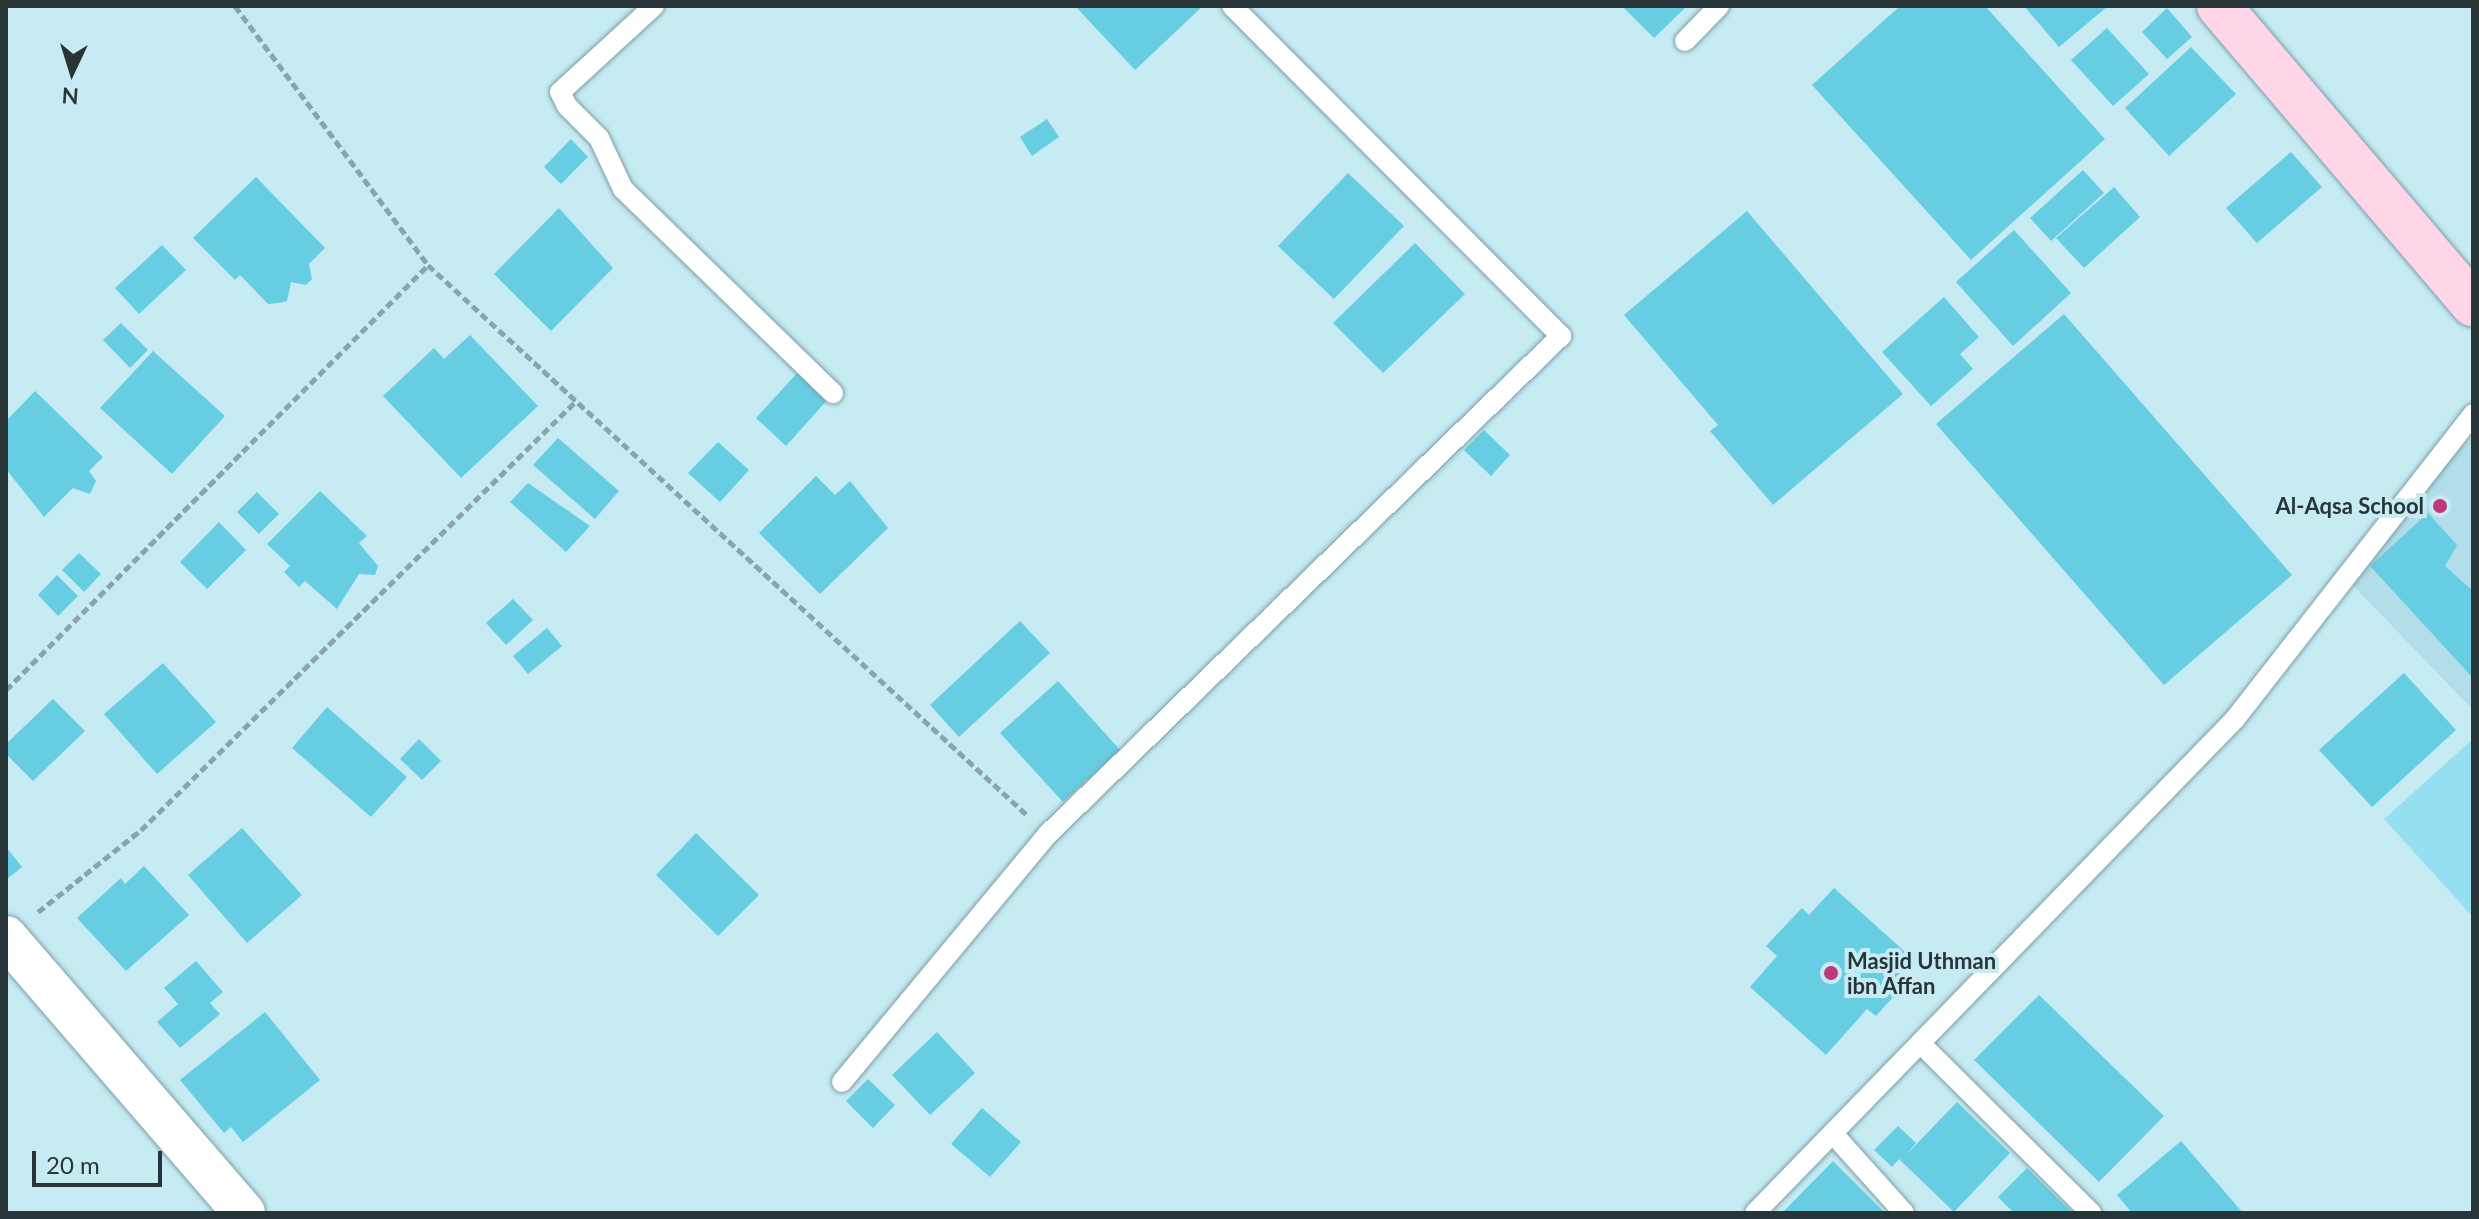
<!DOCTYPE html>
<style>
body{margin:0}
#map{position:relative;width:2479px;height:1219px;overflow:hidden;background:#c6ebf3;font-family:Lato,sans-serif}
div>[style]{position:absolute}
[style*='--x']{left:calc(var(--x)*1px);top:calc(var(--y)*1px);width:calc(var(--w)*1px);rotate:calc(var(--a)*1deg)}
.built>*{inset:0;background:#b1dee8}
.green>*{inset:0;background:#94e0f0}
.building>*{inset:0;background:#67cde2}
.path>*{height:5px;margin-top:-2.5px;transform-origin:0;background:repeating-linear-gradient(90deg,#89a5ab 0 8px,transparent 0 12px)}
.roads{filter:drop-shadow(0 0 2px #7c9fa6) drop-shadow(0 0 2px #7c9fa6)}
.service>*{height:20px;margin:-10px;padding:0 10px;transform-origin:10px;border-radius:10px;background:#fff}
.minor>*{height:42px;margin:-21px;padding:0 21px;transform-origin:21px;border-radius:21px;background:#fff}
.secondary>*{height:44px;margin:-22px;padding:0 22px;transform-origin:22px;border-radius:22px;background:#fed6e7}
.dots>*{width:22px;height:22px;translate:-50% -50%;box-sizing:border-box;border:4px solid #c6ebf3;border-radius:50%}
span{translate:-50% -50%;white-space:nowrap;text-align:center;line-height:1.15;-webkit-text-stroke:8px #c6ebf3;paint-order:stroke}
.poi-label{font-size:22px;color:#273538;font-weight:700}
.right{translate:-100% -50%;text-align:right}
.left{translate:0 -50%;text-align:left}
.frame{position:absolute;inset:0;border:8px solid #273538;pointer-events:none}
.north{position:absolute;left:32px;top:32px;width:80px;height:80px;-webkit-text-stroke:6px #c6ebf3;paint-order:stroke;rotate:184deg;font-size:22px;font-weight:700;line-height:32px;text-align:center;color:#273538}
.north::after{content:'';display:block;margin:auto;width:28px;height:36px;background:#273538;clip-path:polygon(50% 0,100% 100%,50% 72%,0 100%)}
.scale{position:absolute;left:32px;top:1151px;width:130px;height:36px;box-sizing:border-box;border:4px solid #273538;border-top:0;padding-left:10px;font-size:24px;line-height:28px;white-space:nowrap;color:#273538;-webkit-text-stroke:6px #c6ebf3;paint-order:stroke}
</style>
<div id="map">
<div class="built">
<div style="clip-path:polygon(2473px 436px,2473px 710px,2343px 575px)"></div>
</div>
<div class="green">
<div style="clip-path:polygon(2473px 739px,2473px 917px,2384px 819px)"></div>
</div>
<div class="building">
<div style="clip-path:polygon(1075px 6px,1203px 6px,1135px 70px)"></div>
<div style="clip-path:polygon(1622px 6px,1687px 6px,1654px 38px)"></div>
<div style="clip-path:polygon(1900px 6px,1985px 6px,2105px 139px,1971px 260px,1812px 85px)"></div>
<div style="clip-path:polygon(2024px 6px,2108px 6px,2059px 47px)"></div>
<div style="clip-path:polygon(2167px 8px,2192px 37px,2167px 59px,2142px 32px)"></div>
<div style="clip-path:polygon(2107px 28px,2149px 74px,2113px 106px,2071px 60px)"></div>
<div style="clip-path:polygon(2191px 47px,2236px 94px,2169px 156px,2125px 108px)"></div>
<div style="clip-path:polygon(1047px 119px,1059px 137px,1032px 156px,1020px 137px)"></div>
<div style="clip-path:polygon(571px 139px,588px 157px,561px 184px,544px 167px)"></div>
<div style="clip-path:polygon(2291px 152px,2322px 187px,2257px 243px,2226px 208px)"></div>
<div style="clip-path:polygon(2083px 170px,2104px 193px,2051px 241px,2030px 218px)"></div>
<div style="clip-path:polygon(1348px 173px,1404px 226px,1334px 299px,1278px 246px)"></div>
<div style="clip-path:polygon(256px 177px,325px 248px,309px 264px,312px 279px,306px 285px,291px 282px,287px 301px,279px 303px,268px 304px,240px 275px,235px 280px,193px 238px)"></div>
<div style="clip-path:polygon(2114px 187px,2140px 217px,2084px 268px,2056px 238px)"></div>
<div style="clip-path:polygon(559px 208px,613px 268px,551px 331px,494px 274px)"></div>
<div style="clip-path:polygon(1747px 211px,1903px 394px,1773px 505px,1710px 431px,1718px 425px,1624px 315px)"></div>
<div style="clip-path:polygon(2014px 230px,2071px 293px,2013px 346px,1956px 282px)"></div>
<div style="clip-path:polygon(1415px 243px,1465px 294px,1383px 373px,1333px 323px)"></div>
<div style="clip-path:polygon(162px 245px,186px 270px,139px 314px,115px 288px)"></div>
<div style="clip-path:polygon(1944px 297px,1979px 337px,1960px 354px,1973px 369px,1931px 406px,1882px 352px)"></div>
<div style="clip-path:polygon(2064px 314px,2292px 575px,2164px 685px,1936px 424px)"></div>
<div style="clip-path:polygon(121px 323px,148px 350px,130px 368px,103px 340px)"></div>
<div style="clip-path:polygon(470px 335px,538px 406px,461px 478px,383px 396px,434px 348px,444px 359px)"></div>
<div style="clip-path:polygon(153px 351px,225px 416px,172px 474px,100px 408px)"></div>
<div style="clip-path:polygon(799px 371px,829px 398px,786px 446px,756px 418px)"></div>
<div style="clip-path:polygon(35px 391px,103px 457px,89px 471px,96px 481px,90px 494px,73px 488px,44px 517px,6px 469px,6px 421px)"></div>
<div style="clip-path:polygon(1484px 430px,1510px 455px,1491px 476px,1464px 450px)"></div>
<div style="clip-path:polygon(558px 438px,619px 491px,595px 519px,533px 465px)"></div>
<div style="clip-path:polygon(718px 442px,749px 470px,720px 502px,688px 473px)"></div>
<div style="clip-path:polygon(816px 476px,835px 495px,850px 481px,888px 528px,820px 594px,759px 533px)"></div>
<div style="clip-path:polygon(528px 483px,590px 526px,566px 552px,510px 502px)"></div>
<div style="clip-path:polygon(320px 491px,367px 536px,359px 543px,378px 566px,375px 575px,359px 574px,337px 609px,305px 581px,299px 587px,284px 572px,290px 566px,267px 544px)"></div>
<div style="clip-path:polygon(257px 492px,279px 514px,259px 534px,237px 512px)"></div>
<div style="clip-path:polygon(2428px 513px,2457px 545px,2445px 566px,2473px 591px,2473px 678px,2370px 566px)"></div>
<div style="clip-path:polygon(219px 522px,246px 550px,207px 589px,180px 562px)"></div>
<div style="clip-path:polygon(79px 553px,101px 574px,84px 592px,62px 570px)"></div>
<div style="clip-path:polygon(57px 575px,78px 596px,58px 616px,38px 595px)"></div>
<div style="clip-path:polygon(513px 599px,533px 620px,506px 645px,486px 623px)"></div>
<div style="clip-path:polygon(1020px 621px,1050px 653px,959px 737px,930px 705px)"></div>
<div style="clip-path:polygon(547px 628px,562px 646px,528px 674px,513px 656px)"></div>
<div style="clip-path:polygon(163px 663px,216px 722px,157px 774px,104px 714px)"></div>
<div style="clip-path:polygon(2404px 673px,2456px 730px,2372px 807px,2319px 750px)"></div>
<div style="clip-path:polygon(1058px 681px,1120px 750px,1063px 802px,1000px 733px)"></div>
<div style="clip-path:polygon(53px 699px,85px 731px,33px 781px,6px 754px,6px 744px)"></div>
<div style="clip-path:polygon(327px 707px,407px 777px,371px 817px,292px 748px)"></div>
<div style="clip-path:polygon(419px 739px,441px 761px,422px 780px,400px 759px)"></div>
<div style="clip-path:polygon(242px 828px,302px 895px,247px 943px,188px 875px)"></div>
<div style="clip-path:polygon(696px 833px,759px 895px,718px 936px,656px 875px)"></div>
<div style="clip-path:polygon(6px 847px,22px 867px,6px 880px)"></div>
<div style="clip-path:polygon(144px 866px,189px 915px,126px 971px,77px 918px,121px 878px,125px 884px)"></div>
<div style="clip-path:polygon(1834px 888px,1913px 959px,1886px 989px,1894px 996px,1876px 1016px,1867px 1009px,1826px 1055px,1750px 987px,1777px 956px,1766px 946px,1802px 908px,1809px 915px)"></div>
<div style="clip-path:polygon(196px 961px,223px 992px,210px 1003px,220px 1014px,180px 1048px,157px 1022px,178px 1004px,164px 988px)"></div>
<div style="clip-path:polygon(2039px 995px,2164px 1116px,2099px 1182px,1974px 1060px)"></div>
<div style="clip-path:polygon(265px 1012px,320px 1080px,243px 1142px,231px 1127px,224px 1133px,180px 1080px)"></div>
<div style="clip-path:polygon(937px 1032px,975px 1073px,930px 1115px,892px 1075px)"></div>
<div style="clip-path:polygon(868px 1079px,895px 1105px,873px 1128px,846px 1101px)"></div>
<div style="clip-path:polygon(1957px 1102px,2010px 1153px,1954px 1212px,1899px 1159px,1892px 1167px,1874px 1150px,1898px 1126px,1916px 1143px,1905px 1156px)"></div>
<div style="clip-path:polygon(982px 1108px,1021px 1142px,990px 1177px,951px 1144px)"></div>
<div style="clip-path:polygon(2181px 1141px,2243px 1213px,2132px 1213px,2117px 1195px)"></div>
<div style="clip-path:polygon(1833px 1161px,1885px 1213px,1782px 1213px)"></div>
<div style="clip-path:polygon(2027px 1168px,2071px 1211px,2069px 1213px,2014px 1213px,1998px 1197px)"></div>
</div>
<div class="path">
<div style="--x:235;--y:6;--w:323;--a:53.3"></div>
<div style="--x:428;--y:265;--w:812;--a:42.55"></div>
<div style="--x:6;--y:690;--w:599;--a:-45.2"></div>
<div style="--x:38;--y:912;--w:132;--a:-38.5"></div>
<div style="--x:141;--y:830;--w:611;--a:-44.6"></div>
</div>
<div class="roads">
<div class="service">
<div style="--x:654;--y:6;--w:127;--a:137.5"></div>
<div style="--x:560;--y:92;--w:16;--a:63"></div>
<div style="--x:567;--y:106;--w:45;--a:45"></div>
<div style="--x:599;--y:138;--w:56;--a:64.8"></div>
<div style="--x:623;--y:189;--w:293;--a:44.2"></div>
<div style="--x:1685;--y:41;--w:49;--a:-45.8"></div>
<div style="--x:1921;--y:1044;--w:240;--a:44.8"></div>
<div style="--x:842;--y:1082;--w:322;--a:-50.3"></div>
<div style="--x:1048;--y:834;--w:715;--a:-44.15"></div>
<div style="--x:1561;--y:336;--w:466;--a:-134.9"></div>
<div style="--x:1835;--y:1136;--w:103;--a:48.1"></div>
<div style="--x:1755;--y:1213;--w:689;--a:-45.82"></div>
<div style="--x:2235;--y:719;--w:387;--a:-52"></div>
</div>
<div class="minor">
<div style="--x:6;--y:937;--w:364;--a:49.2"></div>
</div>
<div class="secondary">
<div style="--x:2219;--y:6;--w:392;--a:49.6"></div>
</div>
</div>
<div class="dots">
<div style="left:2440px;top:506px;background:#bf3879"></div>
<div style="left:1831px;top:973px;background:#bf3879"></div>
</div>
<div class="poi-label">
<span class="right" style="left:2424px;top:506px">Al-Aqsa School</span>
<span class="left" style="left:1847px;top:973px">Masjid Uthman<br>ibn Affan</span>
</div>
<div class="frame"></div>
<div class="north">N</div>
<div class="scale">20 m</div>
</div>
